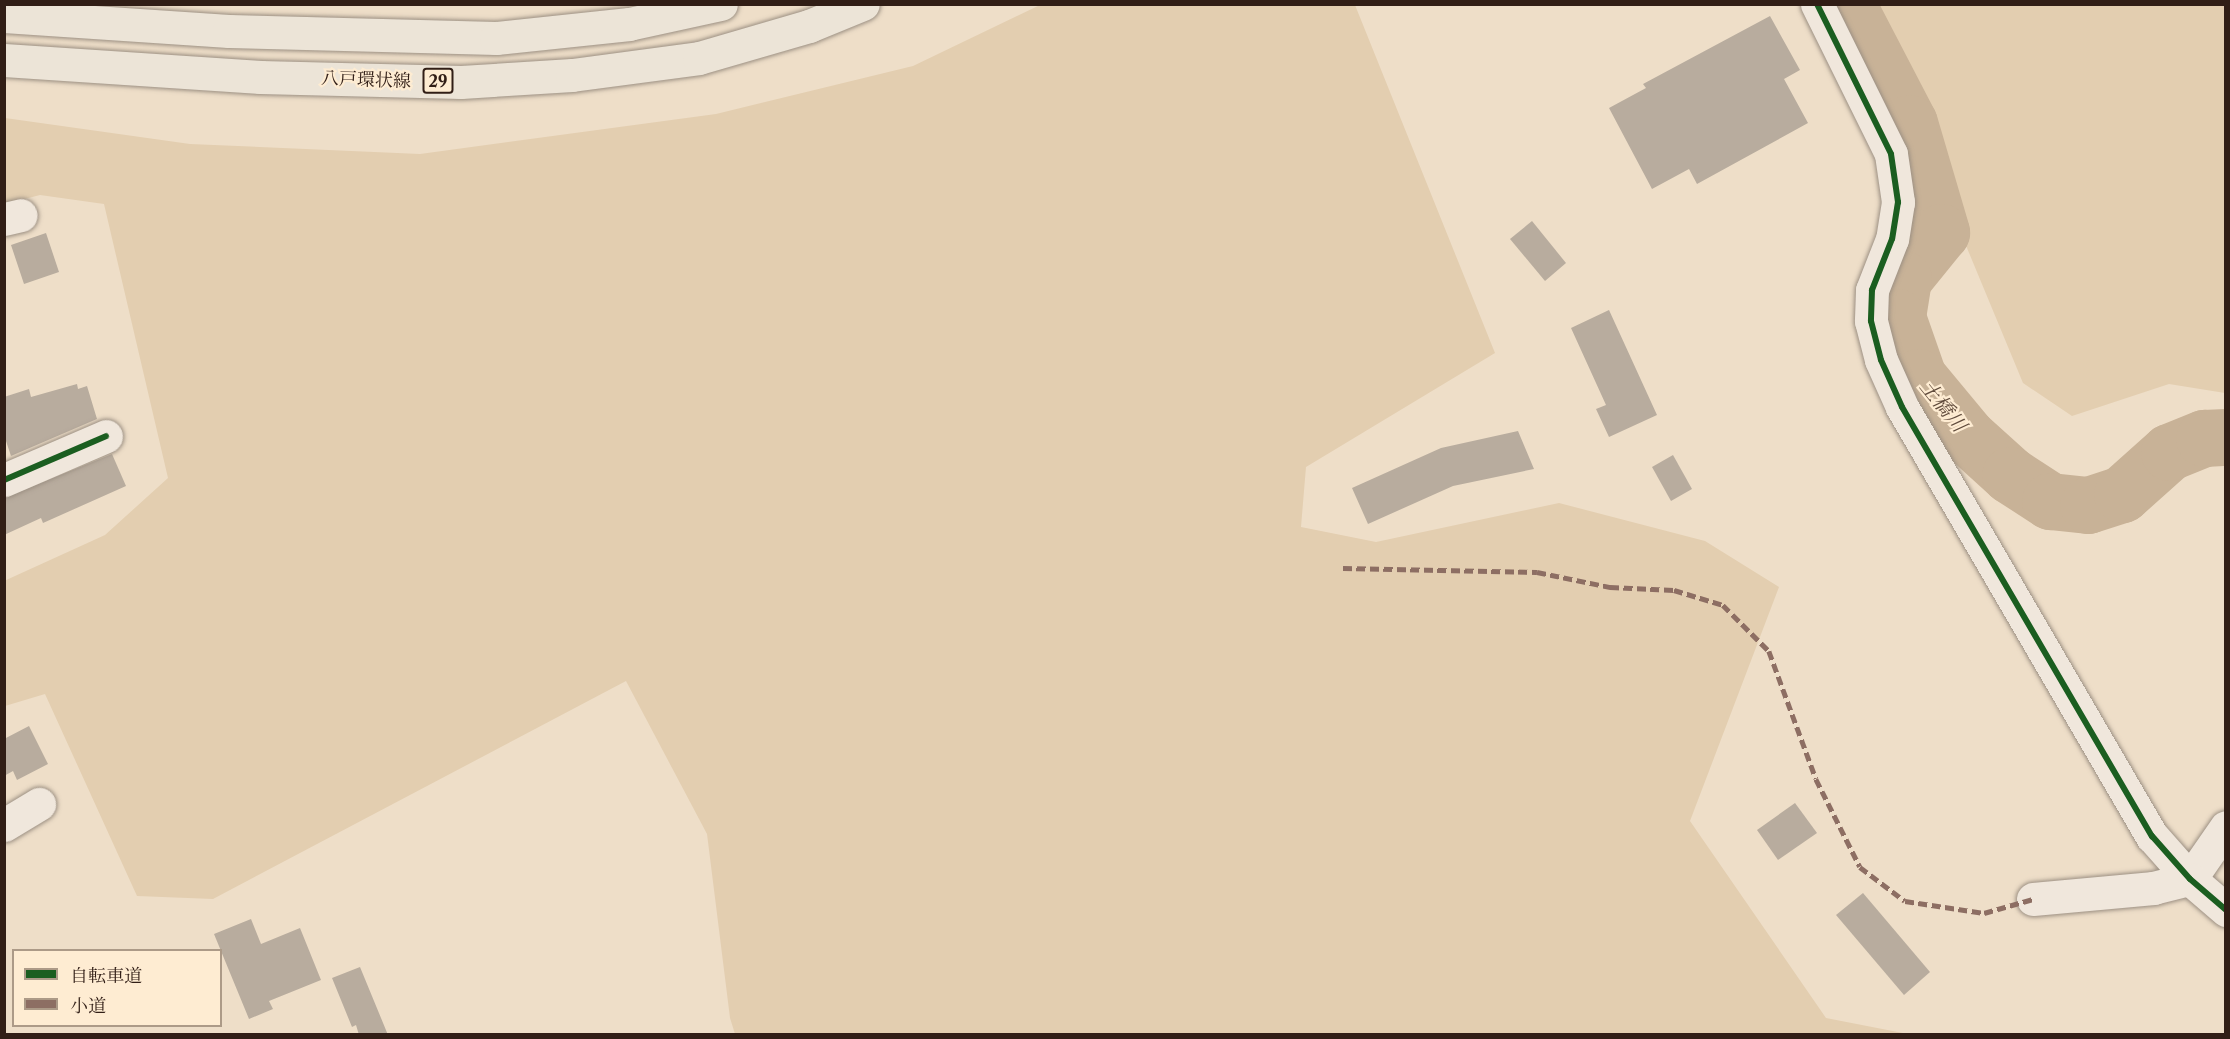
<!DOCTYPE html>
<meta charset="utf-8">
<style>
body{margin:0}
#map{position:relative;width:2230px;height:1039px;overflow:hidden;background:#eedec8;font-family:"Libre Caslon Text","Noto Serif JP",serif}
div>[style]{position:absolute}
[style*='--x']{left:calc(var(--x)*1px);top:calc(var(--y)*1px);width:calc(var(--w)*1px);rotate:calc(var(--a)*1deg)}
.green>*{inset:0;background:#e3ceb0}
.river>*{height:57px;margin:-28.5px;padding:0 28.5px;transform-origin:28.5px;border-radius:28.5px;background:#c8b297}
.building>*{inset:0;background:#b8ac9e}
.roads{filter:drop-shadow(0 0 2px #9c9083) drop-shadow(0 0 2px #9c9083)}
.minor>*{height:33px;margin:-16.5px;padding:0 16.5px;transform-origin:16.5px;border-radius:16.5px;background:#f0e7dc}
.tertiary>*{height:33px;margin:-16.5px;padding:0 16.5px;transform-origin:16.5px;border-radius:16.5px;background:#f0e7dc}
.primary>*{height:33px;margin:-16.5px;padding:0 16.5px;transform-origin:16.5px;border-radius:16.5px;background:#ece4d7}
.quiet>*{height:4.5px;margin-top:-2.25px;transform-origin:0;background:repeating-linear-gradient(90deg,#8d6e63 0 9px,transparent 0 13.5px)}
.cycleway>*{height:6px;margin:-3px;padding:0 3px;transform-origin:3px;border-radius:3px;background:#1b5e20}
span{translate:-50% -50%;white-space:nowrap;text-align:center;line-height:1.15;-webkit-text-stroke:4.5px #feecd2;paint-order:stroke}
.shield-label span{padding:2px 4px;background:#feecd2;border:2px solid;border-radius:4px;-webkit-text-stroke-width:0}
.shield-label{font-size:16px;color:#311e16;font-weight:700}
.street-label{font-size:18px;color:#311e16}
.water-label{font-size:20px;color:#604b3c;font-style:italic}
.frame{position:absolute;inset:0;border:6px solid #311e16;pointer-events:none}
.legend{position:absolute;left:12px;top:949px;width:210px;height:78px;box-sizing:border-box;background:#feecd2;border:2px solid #ac9a87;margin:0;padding:8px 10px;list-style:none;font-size:18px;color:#311e16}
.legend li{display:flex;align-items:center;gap:12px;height:30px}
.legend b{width:30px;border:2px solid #ac9a87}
</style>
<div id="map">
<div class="green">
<div style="clip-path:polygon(1040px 5px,1355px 5px,1495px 353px,1306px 467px,1301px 527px,1376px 542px,1559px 503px,1705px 541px,1779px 587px,1690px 821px,1826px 1018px,1908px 1034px,735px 1034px,730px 1018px,707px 834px,626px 681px,213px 899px,137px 896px,45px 694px,5px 706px,4px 581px,105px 535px,168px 478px,104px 204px,40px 195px,5px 204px,5px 118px,190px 144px,420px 154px,716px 114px,913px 66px)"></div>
<div style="clip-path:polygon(1874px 5px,2225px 5px,2225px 393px,2169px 384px,2072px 416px,2023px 383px,1928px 154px,1918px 109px)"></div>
</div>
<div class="river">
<div style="--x:1847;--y:4;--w:134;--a:62.5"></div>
<div style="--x:1909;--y:123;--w:114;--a:73.6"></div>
<div style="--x:1941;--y:232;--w:60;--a:129"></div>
<div style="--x:1903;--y:279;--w:38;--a:99"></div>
<div style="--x:1897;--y:317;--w:64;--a:70.7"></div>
<div style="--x:1918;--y:377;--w:77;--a:50.3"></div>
<div style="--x:1967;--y:436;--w:58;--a:42.2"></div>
<div style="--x:2010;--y:475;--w:48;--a:33"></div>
<div style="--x:2050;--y:501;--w:38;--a:6"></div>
<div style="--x:2088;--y:505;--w:36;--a:-18"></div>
<div style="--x:2122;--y:494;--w:63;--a:-41.8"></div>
<div style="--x:2169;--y:452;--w:38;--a:-22"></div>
<div style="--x:2204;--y:438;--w:22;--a:-3"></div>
</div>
<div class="building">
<div style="clip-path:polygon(1770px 16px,1800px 70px,1784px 79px,1808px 123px,1697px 184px,1689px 169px,1652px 189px,1609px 108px,1646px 88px,1643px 84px)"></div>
<div style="clip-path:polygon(1532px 221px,1566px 263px,1545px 281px,1510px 239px)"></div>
<div style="clip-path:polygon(46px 233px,59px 272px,24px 284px,11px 245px)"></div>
<div style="clip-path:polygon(1609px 310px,1657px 415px,1609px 437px,1596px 409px,1606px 405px,1571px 328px)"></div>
<div style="clip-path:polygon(77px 384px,78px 389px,87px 386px,97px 419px,11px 456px,4px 435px,4px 397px,29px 389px,31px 397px)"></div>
<div style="clip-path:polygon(1518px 431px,1534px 469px,1453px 486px,1368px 524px,1352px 488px,1441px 448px)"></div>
<div style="clip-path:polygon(112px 454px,126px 486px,43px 523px,41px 518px,4px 535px,4px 498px)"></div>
<div style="clip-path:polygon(1673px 455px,1692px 489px,1671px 501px,1652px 467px)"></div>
<div style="clip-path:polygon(29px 726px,48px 764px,17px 780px,13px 771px,4px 776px,4px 739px)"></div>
<div style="clip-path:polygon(1795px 803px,1817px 833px,1778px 860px,1757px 830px)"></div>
<div style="clip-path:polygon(1863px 893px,1930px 972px,1904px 995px,1836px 915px)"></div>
<div style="clip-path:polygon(251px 919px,261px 944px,300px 928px,321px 980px,269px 1001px,273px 1009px,249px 1019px,214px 934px)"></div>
<div style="clip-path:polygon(360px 967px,388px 1035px,359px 1035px,356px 1025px,352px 1027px,332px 978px)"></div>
</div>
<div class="roads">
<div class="minor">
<div style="--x:4;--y:219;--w:17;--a:-13"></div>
<div style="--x:4;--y:480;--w:111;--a:-23.3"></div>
<div style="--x:4;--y:825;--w:41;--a:-31"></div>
<div style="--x:2033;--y:899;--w:121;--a:-5.2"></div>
<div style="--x:2153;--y:888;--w:38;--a:-14"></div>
<div style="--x:2190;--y:879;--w:63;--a:-55.3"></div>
</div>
<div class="tertiary">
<div style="--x:1817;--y:4;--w:167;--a:63.7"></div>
<div style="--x:1891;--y:154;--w:49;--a:81.7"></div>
<div style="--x:1898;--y:202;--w:37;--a:99"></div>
<div style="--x:1892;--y:239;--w:55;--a:111.4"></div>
<div style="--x:1872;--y:290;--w:31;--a:92"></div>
<div style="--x:1871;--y:321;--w:40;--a:75.6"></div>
<div style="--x:1881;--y:360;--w:51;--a:65.9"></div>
<div style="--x:1902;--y:407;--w:497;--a:59.8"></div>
<div style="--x:2152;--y:836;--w:57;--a:48.5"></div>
<div style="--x:2190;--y:879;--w:48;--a:40.7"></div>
</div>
<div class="primary">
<div style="--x:4;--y:16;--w:225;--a:3.8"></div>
<div style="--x:229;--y:31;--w:267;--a:1.5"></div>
<div style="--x:496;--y:38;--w:134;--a:-6"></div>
<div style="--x:629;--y:24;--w:94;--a:-12.3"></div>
<div style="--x:4;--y:60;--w:257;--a:3.8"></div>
<div style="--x:260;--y:77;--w:201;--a:1.4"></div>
<div style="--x:461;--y:82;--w:111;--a:-3.6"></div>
<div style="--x:572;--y:75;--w:128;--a:-7.6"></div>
<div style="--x:699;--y:58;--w:115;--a:-16.2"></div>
<div style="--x:809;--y:26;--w:58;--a:-22.2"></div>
</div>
</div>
<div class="quiet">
<div style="--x:1343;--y:568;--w:194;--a:1.2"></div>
<div style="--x:1537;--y:572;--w:75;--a:11.6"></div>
<div style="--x:1610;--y:587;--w:64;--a:2.7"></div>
<div style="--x:1674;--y:590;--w:51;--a:17"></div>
<div style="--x:1723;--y:605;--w:65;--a:45"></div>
<div style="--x:1769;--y:651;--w:136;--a:69.8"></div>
<div style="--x:1816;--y:779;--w:98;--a:63.4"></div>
<div style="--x:1860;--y:867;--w:56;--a:37.1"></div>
<div style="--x:1905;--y:901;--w:80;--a:8.6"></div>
<div style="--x:1984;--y:913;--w:51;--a:-15.9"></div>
</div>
<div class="cycleway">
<div style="--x:1817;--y:4;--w:167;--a:63.7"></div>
<div style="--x:1891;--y:154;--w:49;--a:81.7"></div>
<div style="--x:1898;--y:202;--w:37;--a:99"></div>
<div style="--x:1892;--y:239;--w:55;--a:111.4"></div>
<div style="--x:1872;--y:290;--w:31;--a:92"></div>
<div style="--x:1871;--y:321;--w:40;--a:75.6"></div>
<div style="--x:1881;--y:360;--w:51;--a:65.9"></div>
<div style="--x:1902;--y:407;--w:497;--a:59.8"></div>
<div style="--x:2152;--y:836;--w:57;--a:48.5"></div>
<div style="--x:2190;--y:879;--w:48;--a:40.7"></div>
<div style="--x:4;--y:480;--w:111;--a:-23.3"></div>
</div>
<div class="shield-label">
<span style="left:438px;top:81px">29</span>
</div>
<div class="street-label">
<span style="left:366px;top:80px;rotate:2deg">八戸環状線</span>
</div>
<div class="water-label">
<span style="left:1943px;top:406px;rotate:51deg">土橋川</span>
</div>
<div class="frame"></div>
<ul class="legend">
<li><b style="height:8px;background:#1b5e20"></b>自転車道</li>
<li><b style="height:8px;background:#8d6e63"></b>小道</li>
</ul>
</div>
